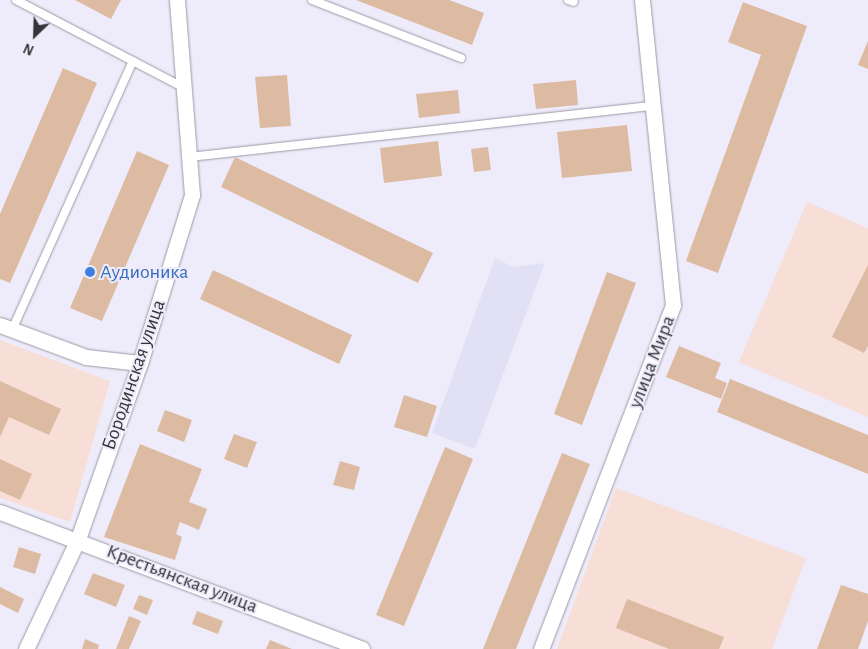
<!DOCTYPE html>
<meta charset="utf-8">
<style>
body{margin:0}
#map{position:relative;width:868px;height:649px;overflow:hidden;background:#eeecfa;font-family:"Alegreya Sans",sans-serif}
div>[style]{position:absolute}
[style*='--x']{left:calc(var(--x)*1px);top:calc(var(--y)*1px);width:calc(var(--w)*1px);rotate:calc(var(--a)*1deg)}
.built>*{inset:0;background:#e2e0f5}
.education>*{inset:0;background:#f7ded7}
.building>*{inset:0;background:#ddbaa2}
.roads{filter:drop-shadow(0 0 1px #9b99a6) drop-shadow(0 0 1px #9b99a6)}
.service>*{height:8px;margin:-4px;padding:0 4px;transform-origin:4px;border-radius:4px;background:#fff}
.minor>*{height:15px;margin:-7.5px;padding:0 7.5px;transform-origin:7.5px;border-radius:7.5px;background:#fff}
.dots>*{width:14px;height:14px;translate:-50% -50%;box-sizing:border-box;border:2px solid #eeecfa;border-radius:50%}
span{translate:-50% -50%;white-space:nowrap;text-align:center;line-height:1.15;-webkit-text-stroke:4px #eeecfa;paint-order:stroke}
.shop-label{font-size:20px;color:#366cbe}
.left{translate:0 -50%;text-align:left}
.street-label{font-size:20px;color:#343439}
.north{position:absolute;left:10px;top:10px;width:50px;height:50px;-webkit-text-stroke:4px #eeecfa;paint-order:stroke;rotate:204deg;font-size:14px;font-weight:700;line-height:20px;text-align:center;color:#343439}
.north::after{content:'';display:block;margin:auto;width:18px;height:22px;background:#343439;clip-path:polygon(50% 0,100% 100%,50% 72%,0 100%)}
</style>
<div id="map">
<div class="built">
<div style="clip-path:polygon(495px 258px,513px 267px,545px 263px,475px 449px,432px 433px)"></div>
</div>
<div class="education">
<div style="clip-path:polygon(807px 202px,868px 228px,868px 417px,739px 362px)"></div>
<div style="clip-path:polygon(0 340px,110px 381px,70px 522px,0 498px)"></div>
<div style="clip-path:polygon(616px 488px,806px 558px,772px 649px,557px 649px)"></div>
</div>
<div class="building">
<div style="clip-path:polygon(75px 0,121px 0,111px 19px)"></div>
<div style="clip-path:polygon(356px 0,449px 0,484px 13px,472px 45px)"></div>
<div style="clip-path:polygon(743px 2px,807px 26px,718px 273px,686px 261px,761px 55px,728px 42px)"></div>
<div style="clip-path:polygon(868px 41px,868px 69px,858px 65px)"></div>
<div style="clip-path:polygon(63px 68px,97px 83px,10px 283px,0 279px,0 214px)"></div>
<div style="clip-path:polygon(287px 75px,291px 126px,260px 128px,255px 77px)"></div>
<div style="clip-path:polygon(576px 80px,578px 105px,536px 109px,533px 84px)"></div>
<div style="clip-path:polygon(458px 90px,460px 113px,419px 118px,416px 94px)"></div>
<div style="clip-path:polygon(627px 125px,632px 171px,562px 178px,557px 132px)"></div>
<div style="clip-path:polygon(438px 141px,442px 176px,384px 183px,380px 148px)"></div>
<div style="clip-path:polygon(488px 147px,491px 170px,474px 172px,471px 149px)"></div>
<div style="clip-path:polygon(137px 151px,169px 165px,102px 321px,70px 308px)"></div>
<div style="clip-path:polygon(235px 157px,433px 253px,418px 283px,221px 187px)"></div>
<div style="clip-path:polygon(868px 265px,868px 346px,864px 353px,832px 337px)"></div>
<div style="clip-path:polygon(213px 270px,352px 335px,339px 364px,200px 299px)"></div>
<div style="clip-path:polygon(607px 272px,636px 283px,582px 425px,554px 414px)"></div>
<div style="clip-path:polygon(679px 346px,721px 363px,715px 378px,727px 383px,721px 399px,666px 377px)"></div>
<div style="clip-path:polygon(730px 379px,868px 435px,868px 474px,717px 412px)"></div>
<div style="clip-path:polygon(0 381px,61px 409px,49px 435px,9px 417px,0 437px)"></div>
<div style="clip-path:polygon(404px 395px,437px 406px,427px 437px,394px 427px)"></div>
<div style="clip-path:polygon(165px 410px,192px 420px,184px 442px,157px 431px)"></div>
<div style="clip-path:polygon(234px 434px,257px 442px,247px 468px,224px 459px)"></div>
<div style="clip-path:polygon(140px 444px,202px 469px,189px 502px,207px 509px,199px 530px,180px 522px,176px 534px,182px 537px,175px 560px,104px 537px)"></div>
<div style="clip-path:polygon(445px 447px,473px 459px,404px 626px,376px 615px)"></div>
<div style="clip-path:polygon(562px 453px,590px 464px,516px 649px,483px 649px)"></div>
<div style="clip-path:polygon(0 459px,32px 474px,20px 500px,0 491px)"></div>
<div style="clip-path:polygon(340px 461px,360px 467px,354px 490px,333px 485px)"></div>
<div style="clip-path:polygon(19px 547px,41px 554px,35px 574px,13px 567px)"></div>
<div style="clip-path:polygon(93px 573px,125px 585px,116px 607px,84px 594px)"></div>
<div style="clip-path:polygon(841px 585px,868px 594px,868px 621px,858px 649px,817px 649px)"></div>
<div style="clip-path:polygon(0 587px,24px 599px,18px 613px,0 604px)"></div>
<div style="clip-path:polygon(139px 595px,153px 600px,147px 615px,133px 609px)"></div>
<div style="clip-path:polygon(627px 599px,724px 637px,719px 649px,669px 649px,616px 628px)"></div>
<div style="clip-path:polygon(197px 611px,223px 621px,218px 634px,192px 624px)"></div>
<div style="clip-path:polygon(129px 616px,141px 621px,129px 649px,116px 649px)"></div>
<div style="clip-path:polygon(85px 639px,99px 645px,98px 649px,82px 649px)"></div>
<div style="clip-path:polygon(270px 640px,292px 649px,266px 649px)"></div>
</div>
<div class="roads">
<div class="service">
<div style="--x:16;--y:0;--w:190;--a:27.6"></div>
<div style="--x:312;--y:0;--w:160;--a:21.3"></div>
<div style="--x:568;--y:0;--w:6;--a:18"></div>
<div style="--x:189;--y:157;--w:467;--a:-6.3"></div>
<div style="--x:12;--y:330;--w:295;--a:-65.8"></div>
</div>
<div class="minor">
<div style="--x:0;--y:325;--w:92;--a:20.4"></div>
<div style="--x:86;--y:357;--w:54;--a:6.3"></div>
<div style="--x:0;--y:512;--w:387;--a:20.7"></div>
<div style="--x:26;--y:649;--w:122;--a:-64.7"></div>
<div style="--x:78;--y:539;--w:187;--a:-70.6"></div>
<div style="--x:140;--y:363;--w:176;--a:-72.8"></div>
<div style="--x:192;--y:195;--w:196;--a:-94.4"></div>
<div style="--x:541;--y:649;--w:368;--a:-69"></div>
<div style="--x:673;--y:305;--w:307;--a:-95.8"></div>
</div>
</div>
<div class="dots">
<div style="left:90px;top:272px;background:#3f7fe0"></div>
</div>
<div class="shop-label">
<span class="left" style="left:100px;top:272px">Аудионика</span>
</div>
<div class="street-label">
<span style="left:652px;top:362px;rotate:-69deg">улица Мира</span>
<span style="left:134px;top:375px;rotate:-71deg">Бородинская улица</span>
<span style="left:182px;top:579px;rotate:21deg">Крестьянская улица</span>
</div>
<div class="north">N</div>
</div>
